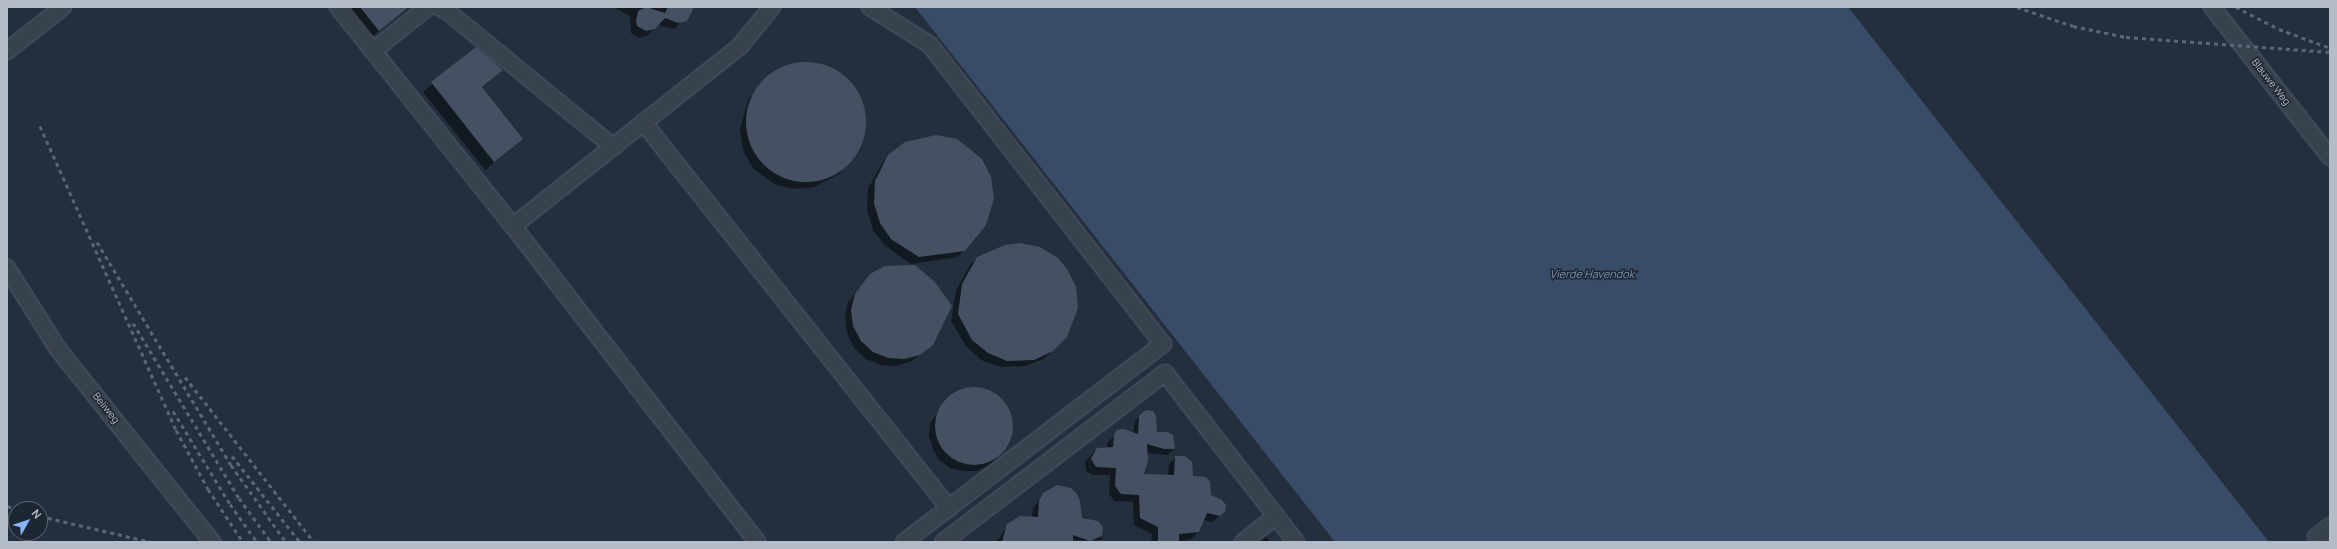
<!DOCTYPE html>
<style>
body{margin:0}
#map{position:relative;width:2337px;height:549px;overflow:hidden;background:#242f3e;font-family:Manrope,sans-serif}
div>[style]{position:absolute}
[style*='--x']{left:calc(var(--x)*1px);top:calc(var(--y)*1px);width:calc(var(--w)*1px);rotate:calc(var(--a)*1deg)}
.water>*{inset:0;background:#394c67}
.shadow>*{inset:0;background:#0007}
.building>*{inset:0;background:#455162}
.round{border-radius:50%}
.roads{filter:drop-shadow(0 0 1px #565f6c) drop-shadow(0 0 1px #565f6c)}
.minor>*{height:16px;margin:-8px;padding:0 8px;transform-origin:8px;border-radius:8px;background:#38414e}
.rail>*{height:3px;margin-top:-1.5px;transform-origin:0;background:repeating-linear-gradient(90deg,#5a6575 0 4px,transparent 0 8px)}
span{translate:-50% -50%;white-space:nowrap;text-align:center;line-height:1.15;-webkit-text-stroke:3px #1d2633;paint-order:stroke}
.street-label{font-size:10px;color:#b4bcc9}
.water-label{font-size:11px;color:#7c92b1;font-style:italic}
.frame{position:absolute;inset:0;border:8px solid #b4bcc9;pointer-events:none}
.north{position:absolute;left:8px;top:501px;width:40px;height:40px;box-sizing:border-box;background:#1d2633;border:1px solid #59626f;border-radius:50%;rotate:51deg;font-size:11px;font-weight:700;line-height:16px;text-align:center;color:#b4bcc9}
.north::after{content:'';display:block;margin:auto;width:14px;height:18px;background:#8ab4f8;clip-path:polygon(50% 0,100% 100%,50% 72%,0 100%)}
</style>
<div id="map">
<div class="water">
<div style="clip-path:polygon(915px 7px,1848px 7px,2269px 542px,1335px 542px)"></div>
</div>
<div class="shadow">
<div style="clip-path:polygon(346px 7px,410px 7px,370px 38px)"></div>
<div style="clip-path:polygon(613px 7px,691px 7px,675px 29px,658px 25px,647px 36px,639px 38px,631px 33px,630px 16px)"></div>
<div style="clip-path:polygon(476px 48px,502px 70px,482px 88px,522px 138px,485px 170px,423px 92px)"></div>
<div style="clip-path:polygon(798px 64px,819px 64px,838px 72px,848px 80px,860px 97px,865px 117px,865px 131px,859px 150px,839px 174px,814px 187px,794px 189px,774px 184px,753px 168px,743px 150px,740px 129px,748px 100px,761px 84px,786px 67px)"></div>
<div style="clip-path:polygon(889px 156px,965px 250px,957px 257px,911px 264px,884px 245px,873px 230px,867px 210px,868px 189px,882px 163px)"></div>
<div style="clip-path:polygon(977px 258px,1066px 336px,1045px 358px,1026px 366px,1000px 367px,981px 360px,966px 346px,951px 321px,956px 291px,970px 265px)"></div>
<div style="clip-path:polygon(871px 275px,932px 345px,912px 361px,896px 366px,881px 365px,866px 359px,854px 348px,847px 333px,845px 317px,848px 302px)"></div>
<div style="clip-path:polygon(972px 388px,990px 391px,1001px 398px,1009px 409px,1013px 422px,1011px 436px,1006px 448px,989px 465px,976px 471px,963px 471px,950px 468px,939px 460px,933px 449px,929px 437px,930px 423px,948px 399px,959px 391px)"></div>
<div style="clip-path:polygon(1142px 414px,1156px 433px,1174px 449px,1167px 455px,1147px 453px,1142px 475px,1168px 476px,1169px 464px,1176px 457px,1188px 458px,1191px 463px,1192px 476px,1224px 512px,1212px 522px,1203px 520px,1198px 532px,1191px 539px,1179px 542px,1151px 542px,1152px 534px,1134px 525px,1133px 502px,1114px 501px,1109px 494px,1110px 475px,1093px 475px,1086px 471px,1085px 462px,1097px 449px,1107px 448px,1107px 443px,1114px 436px,1133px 434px,1135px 421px)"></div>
<div style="clip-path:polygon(1044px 494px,1081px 519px,1102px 527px,1102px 540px,996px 542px,1013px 520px,1032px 518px,1033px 508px)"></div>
<div style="clip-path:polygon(1266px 537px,1270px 542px,1259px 542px)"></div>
</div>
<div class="building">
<div style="clip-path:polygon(360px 7px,409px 7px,379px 31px)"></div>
<div style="clip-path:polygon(646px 7px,665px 13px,668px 7px,694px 7px,687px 21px,678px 23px,665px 18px,655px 29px,646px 31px,637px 26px,636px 21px,638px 11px)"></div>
<div style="clip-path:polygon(476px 47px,503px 70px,482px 87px,523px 139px,494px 162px,431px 82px)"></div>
<div class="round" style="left:746px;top:62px;width:120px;height:120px"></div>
<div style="clip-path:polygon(936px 135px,957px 139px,982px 159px,991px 177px,994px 198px,986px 225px,965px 251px,919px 257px,891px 239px,880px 223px,874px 203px,875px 181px,888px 155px,905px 142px)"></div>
<div style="clip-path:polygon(1020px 243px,1040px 247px,1058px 258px,1067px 269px,1076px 287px,1078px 308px,1067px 337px,1053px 351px,1034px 360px,1007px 361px,988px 353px,972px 340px,958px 314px,962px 284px,977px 257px,1005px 245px)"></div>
<div style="clip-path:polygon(915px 265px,935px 282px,952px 306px,933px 345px,920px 355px,904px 359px,888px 358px,873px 352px,861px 341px,853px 326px,851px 310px,855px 294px,870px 274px,885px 266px)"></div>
<div class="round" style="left:935px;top:387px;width:78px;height:78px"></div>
<div style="clip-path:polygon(1146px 410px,1153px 411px,1156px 416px,1157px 432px,1168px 432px,1173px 435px,1175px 449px,1164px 449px,1147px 444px,1148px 460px,1144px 474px,1174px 475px,1175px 456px,1185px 456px,1192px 462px,1193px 476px,1206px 477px,1210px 482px,1211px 495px,1222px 500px,1226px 505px,1225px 512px,1220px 516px,1207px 513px,1199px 532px,1179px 534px,1179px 542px,1158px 542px,1158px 527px,1140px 518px,1139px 495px,1121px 494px,1115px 486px,1116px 468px,1096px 467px,1091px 459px,1097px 448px,1113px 447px,1114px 435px,1117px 430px,1124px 429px,1138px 434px,1139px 416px)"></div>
<div style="clip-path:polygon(1057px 485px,1071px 488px,1077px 494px,1080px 501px,1082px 518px,1098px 521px,1103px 527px,1102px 536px,1090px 541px,1073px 535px,1073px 542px,1002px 542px,1007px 524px,1020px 516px,1038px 517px,1039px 501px,1043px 493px)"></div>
</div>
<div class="roads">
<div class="minor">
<div style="--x:338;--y:7;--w:280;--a:51.4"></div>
<div style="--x:513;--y:226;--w:399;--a:52.3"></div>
<div style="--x:439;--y:7;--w:9;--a:27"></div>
<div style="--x:447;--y:11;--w:215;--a:39.3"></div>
<div style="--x:870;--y:7;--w:71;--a:32.3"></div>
<div style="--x:930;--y:45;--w:379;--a:52.1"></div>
<div style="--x:1163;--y:344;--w:326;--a:142.6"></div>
<div style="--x:2212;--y:7;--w:191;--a:51.8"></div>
<div style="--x:7;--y:51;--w:71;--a:-38.2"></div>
<div style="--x:373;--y:51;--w:70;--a:-38.7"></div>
<div style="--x:643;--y:122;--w:493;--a:51.6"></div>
<div style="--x:513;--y:226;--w:290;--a:-38.4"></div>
<div style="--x:740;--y:46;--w:50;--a:-50.6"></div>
<div style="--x:7;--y:268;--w:96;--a:57.8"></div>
<div style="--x:58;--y:349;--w:247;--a:51.4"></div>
<div style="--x:943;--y:542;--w:279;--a:-37.3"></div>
<div style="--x:1165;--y:373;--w:214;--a:52.2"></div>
<div style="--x:1243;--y:542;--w:42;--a:-38.2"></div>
<div style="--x:2320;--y:542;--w:6;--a:-129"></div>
<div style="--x:2316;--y:537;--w:18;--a:-38"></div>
</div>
</div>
<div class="rail">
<div style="--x:2017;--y:7;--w:59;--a:18.7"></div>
<div style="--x:2073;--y:26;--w:54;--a:11.7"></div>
<div style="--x:2126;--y:37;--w:205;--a:4.2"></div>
<div style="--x:2236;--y:7;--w:48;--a:27.1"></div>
<div style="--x:2279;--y:29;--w:54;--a:20.4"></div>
<div style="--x:40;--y:126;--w:333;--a:65.9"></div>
<div style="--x:176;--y:430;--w:67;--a:61.5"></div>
<div style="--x:208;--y:489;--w:64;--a:56.6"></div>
<div style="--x:97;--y:242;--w:260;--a:59"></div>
<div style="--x:231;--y:465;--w:95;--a:54.5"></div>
<div style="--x:133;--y:323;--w:205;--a:58.8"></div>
<div style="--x:239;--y:498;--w:54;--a:54"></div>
<div style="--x:185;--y:377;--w:209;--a:52"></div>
<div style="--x:173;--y:411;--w:109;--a:58.5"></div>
<div style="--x:230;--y:504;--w:47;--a:54.6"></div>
<div style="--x:232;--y:456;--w:110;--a:51.7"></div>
<div style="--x:7;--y:506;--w:9;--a:18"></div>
<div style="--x:40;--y:516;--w:114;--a:13.2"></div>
<div style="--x:2298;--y:541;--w:1;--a:45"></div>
</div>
<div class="street-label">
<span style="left:2271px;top:82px;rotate:52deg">Blauwe Weg</span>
<span style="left:106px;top:408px;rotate:51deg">Beliweg</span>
</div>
<div class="water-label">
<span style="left:1592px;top:274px">Vierde Havendok</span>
</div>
<div class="frame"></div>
<div class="north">N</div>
</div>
